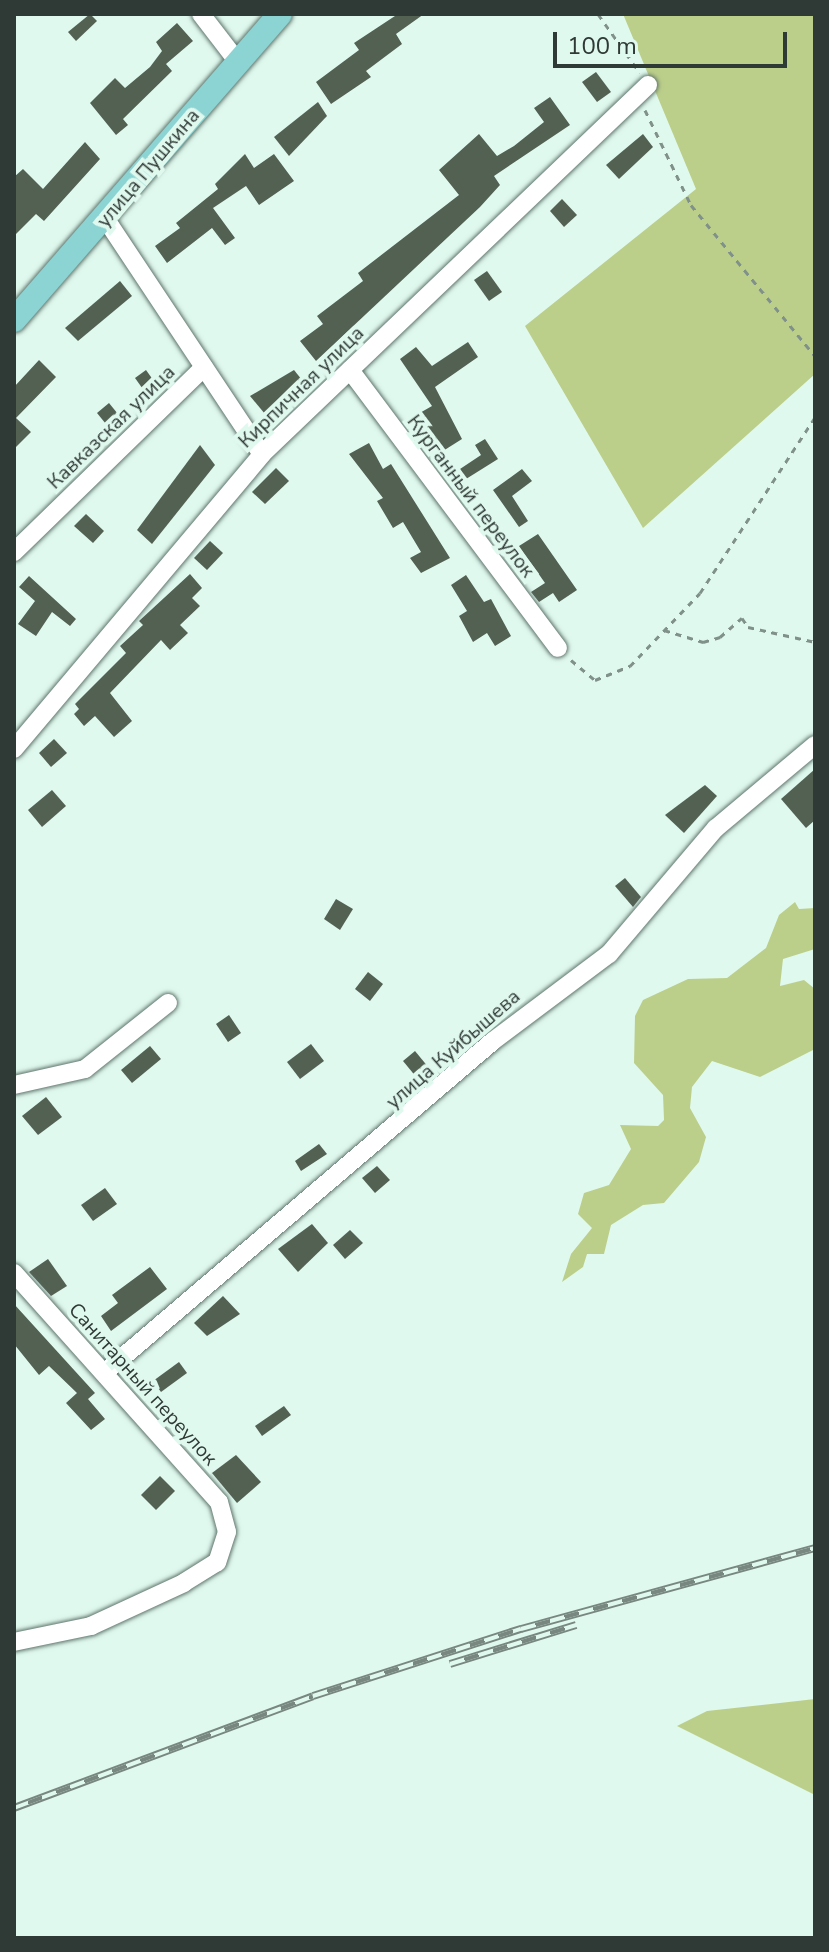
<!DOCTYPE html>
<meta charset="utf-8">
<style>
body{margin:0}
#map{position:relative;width:829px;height:1952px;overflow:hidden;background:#e0f9ef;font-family:"Nunito Sans",sans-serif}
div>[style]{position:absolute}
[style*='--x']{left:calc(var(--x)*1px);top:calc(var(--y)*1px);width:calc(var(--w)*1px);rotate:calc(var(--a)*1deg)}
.green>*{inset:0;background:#bccf8a}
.building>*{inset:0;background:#536153}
.path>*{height:3px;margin-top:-1.5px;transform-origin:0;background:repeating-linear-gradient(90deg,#80918a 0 6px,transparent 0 12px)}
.roads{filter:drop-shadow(0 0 2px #5f756c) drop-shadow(0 0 2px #5f756c)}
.minor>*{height:18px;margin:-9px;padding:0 9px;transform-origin:9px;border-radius:9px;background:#fff}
.major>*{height:24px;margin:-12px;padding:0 12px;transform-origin:12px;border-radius:12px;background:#8bd4d3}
.rail>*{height:8px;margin-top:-4px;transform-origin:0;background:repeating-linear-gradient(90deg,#e0f9ef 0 15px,#788881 0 30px);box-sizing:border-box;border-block:2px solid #788881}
span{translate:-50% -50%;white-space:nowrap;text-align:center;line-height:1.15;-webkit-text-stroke:8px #e0f9ef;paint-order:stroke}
.street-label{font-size:20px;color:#2f3935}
.frame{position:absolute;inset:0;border:16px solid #2f3935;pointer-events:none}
.scale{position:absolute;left:553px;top:32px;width:234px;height:36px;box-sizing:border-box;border:4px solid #2f3935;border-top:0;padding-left:10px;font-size:24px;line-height:28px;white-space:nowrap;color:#2f3935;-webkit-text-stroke:6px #e0f9ef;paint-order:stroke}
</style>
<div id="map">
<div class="green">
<div style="clip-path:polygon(623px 14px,815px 14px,815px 374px,643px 528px,525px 326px,696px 189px)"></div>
<div style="clip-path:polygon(795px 902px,799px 909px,815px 908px,815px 949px,783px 959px,780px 986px,804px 980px,815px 989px,815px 1049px,760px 1077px,712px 1061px,692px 1087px,690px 1108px,706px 1137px,699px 1162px,664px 1203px,643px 1205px,611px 1225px,604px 1254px,587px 1254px,583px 1267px,562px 1282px,571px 1254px,592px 1228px,578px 1214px,584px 1193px,609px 1185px,631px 1149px,620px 1125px,658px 1126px,664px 1120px,663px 1095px,634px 1063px,635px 1016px,643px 1000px,688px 979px,727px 978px,766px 948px,779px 915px)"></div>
<div style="clip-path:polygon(815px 1699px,815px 1795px,677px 1726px,707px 1711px)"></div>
</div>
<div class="building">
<div style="clip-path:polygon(90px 14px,97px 21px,76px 41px,68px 32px)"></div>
<div style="clip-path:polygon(398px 14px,424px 14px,396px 34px,402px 44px,366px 71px,371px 77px,331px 104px,316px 82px,359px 50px,354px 43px)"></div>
<div style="clip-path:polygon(177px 23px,193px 41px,166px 64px,172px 71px,123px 119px,128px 125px,116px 135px,90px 103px,115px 78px,125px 88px,150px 67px,162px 51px,156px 42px)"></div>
<div style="clip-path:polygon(596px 72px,611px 92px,597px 102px,582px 82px)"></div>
<div style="clip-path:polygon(550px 97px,570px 125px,494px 176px,500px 185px,480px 207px,316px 361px,300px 341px,323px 324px,317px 316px,363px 281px,358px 273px,459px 195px,439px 170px,479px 134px,497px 156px,514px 146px,544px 122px,534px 108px)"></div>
<div style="clip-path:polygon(318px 102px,327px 116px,289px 156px,274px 137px)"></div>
<div style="clip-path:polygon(643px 134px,653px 147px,619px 179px,606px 165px)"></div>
<div style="clip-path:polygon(85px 142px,100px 159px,44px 221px,36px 214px,14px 236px,14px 177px,23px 169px,43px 189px)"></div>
<div style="clip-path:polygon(245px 154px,254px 168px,274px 154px,294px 181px,259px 205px,246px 186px,213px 208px,235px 238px,225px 245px,212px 228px,167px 263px,155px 246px,180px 228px,176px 223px,218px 189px,215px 184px)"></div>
<div style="clip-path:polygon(562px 199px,577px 215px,564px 227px,550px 211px)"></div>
<div style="clip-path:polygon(487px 271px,502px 292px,489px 301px,474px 280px)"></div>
<div style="clip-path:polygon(120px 281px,132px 296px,78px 341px,65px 328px)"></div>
<div style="clip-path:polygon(468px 342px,478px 357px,435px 387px,462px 439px,443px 451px,418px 414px,432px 406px,400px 359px,416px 347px,432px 366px)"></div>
<div style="clip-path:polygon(39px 360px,56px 377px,16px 418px,31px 432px,14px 449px,14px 387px)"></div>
<div style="clip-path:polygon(146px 370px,161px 391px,150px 399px,135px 378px)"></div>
<div style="clip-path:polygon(294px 370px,302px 380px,265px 414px,250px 396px)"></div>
<div style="clip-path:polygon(109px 403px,126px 424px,114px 434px,97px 413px)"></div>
<div style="clip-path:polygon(485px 439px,498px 459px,466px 479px,460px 469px,481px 455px,475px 445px)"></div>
<div style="clip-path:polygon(369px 443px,383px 469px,391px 464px,450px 558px,421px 573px,410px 558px,421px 552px,403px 522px,393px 528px,377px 501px,383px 498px,349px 454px)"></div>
<div style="clip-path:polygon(200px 445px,215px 465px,152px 544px,137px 530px)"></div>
<div style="clip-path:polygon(276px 468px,289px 481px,265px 504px,252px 492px)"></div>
<div style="clip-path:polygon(522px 469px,532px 481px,512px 496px,528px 521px,519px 527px,493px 490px)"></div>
<div style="clip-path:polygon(86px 514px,104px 531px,93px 543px,74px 526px)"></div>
<div style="clip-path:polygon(538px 534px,577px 590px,559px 602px,553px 593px,539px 602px,531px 592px,545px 583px,519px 546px)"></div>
<div style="clip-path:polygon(210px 541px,223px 553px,207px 570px,194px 558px)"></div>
<div style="clip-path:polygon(190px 574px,202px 588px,192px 598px,200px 606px,180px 625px,188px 633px,170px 650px,161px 640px,110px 693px,132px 721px,114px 737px,95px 716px,84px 726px,74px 714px,79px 709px,75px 704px,126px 653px,120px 646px,143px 625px,139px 621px)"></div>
<div style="clip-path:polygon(466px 575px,484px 602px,491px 599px,511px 636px,495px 646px,487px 633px,473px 642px,459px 616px,467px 611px,451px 585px)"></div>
<div style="clip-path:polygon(29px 576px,76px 619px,70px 626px,52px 612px,36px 636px,18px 624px,35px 601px,19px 587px)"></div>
<div style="clip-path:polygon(54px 739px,67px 753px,51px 767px,39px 753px)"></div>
<div style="clip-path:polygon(815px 769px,815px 820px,806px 828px,781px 799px)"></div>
<div style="clip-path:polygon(705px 785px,717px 796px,684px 833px,665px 815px)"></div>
<div style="clip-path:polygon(52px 790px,66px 806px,42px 827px,28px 810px)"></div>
<div style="clip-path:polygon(625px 878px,641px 897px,633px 907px,615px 886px)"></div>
<div style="clip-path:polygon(336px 899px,353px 909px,340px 930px,324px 919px)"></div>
<div style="clip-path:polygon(368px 972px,383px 984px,370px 1001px,355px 989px)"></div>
<div style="clip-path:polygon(229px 1015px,241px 1033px,228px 1042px,216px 1024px)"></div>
<div style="clip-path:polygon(311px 1044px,324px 1061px,300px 1079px,287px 1062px)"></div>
<div style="clip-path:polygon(150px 1046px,161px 1059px,132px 1083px,121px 1070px)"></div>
<div style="clip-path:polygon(415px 1051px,429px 1068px,417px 1078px,403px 1061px)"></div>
<div style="clip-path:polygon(46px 1097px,62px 1117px,38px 1135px,22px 1116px)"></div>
<div style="clip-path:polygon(319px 1144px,327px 1154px,301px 1171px,295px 1161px)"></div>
<div style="clip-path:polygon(377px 1166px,390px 1180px,375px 1193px,362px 1178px)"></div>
<div style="clip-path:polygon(105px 1188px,117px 1204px,93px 1221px,81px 1205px)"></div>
<div style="clip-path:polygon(312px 1224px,328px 1243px,298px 1272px,278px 1249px)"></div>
<div style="clip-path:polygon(350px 1230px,363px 1243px,345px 1259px,333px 1245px)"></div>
<div style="clip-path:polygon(48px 1259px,67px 1286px,51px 1296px,29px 1272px)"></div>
<div style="clip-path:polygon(150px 1267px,167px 1289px,111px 1331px,101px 1316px,118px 1303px,112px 1295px)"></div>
<div style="clip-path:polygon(223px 1296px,240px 1314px,207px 1336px,194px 1323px)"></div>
<div style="clip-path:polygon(14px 1304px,95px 1393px,88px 1399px,105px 1419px,91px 1430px,66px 1403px,77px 1393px,49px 1366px,39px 1375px,14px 1344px)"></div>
<div style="clip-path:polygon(179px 1362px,187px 1373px,161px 1392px,153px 1381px)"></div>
<div style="clip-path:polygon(284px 1406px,291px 1415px,262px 1436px,255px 1426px)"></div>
<div style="clip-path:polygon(236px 1455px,261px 1482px,237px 1503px,212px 1473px)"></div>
<div style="clip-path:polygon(160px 1476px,175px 1491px,156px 1510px,141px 1495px)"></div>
</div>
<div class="path">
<div style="--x:598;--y:14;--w:72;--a:54.6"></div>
<div style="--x:645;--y:110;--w:106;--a:64.2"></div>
<div style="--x:691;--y:205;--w:195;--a:50.6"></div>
<div style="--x:664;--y:630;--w:41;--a:17.1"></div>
<div style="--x:703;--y:642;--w:18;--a:-16"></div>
<div style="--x:720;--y:637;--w:29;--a:-41"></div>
<div style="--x:742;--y:618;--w:11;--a:56"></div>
<div style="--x:748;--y:627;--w:69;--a:12.6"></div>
<div style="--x:571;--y:660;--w:31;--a:40"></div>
<div style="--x:595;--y:680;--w:38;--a:-22"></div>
<div style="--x:630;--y:666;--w:101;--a:-46.2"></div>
<div style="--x:700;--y:593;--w:210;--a:-56.8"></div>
</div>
<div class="roads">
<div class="minor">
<div style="--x:201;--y:14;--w:61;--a:52.4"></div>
<div style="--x:105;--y:218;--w:283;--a:56.4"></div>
<div style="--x:350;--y:370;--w:347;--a:53.2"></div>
<div style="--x:14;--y:552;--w:265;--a:-44.2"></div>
<div style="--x:14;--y:749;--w:385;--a:-49.9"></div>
<div style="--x:262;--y:454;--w:534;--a:-43.71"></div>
<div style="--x:14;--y:1085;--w:73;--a:-12.7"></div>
<div style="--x:85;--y:1069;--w:106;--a:-38.5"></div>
<div style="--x:14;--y:1273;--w:307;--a:48.2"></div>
<div style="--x:219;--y:1502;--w:31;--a:75"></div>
<div style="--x:227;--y:1532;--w:32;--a:108"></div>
<div style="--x:217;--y:1562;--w:39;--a:148"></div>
<div style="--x:184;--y:1583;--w:102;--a:155.2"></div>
<div style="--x:91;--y:1626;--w:79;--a:168.3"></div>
<div style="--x:104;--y:1373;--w:511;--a:-40.48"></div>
<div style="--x:493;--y:1041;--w:145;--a:-36.9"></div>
<div style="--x:609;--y:954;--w:165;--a:-49.7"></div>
<div style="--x:716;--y:828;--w:129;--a:-40"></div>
</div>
<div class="major">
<div style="--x:14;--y:320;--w:405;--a:-49"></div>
</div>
</div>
<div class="rail">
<div style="--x:450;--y:1664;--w:132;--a:-17.2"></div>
<div style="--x:14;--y:1808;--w:319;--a:-20.5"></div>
<div style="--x:313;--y:1696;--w:219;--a:-17.9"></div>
<div style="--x:521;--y:1629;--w:305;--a:-15.4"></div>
</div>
<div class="street-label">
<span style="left:148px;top:168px;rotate:-50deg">улица Пушкина</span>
<span style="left:301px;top:387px;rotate:-44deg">Кирпичная улица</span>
<span style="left:111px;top:427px;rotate:-44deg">Кавказская улица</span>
<span style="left:471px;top:496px;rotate:53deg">Курганный переулок</span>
<span style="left:453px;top:1049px;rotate:-41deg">улица Куйбышева</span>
<span style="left:143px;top:1384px;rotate:48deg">Санитарный переулок</span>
</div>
<div class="frame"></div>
<div class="scale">100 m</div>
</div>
